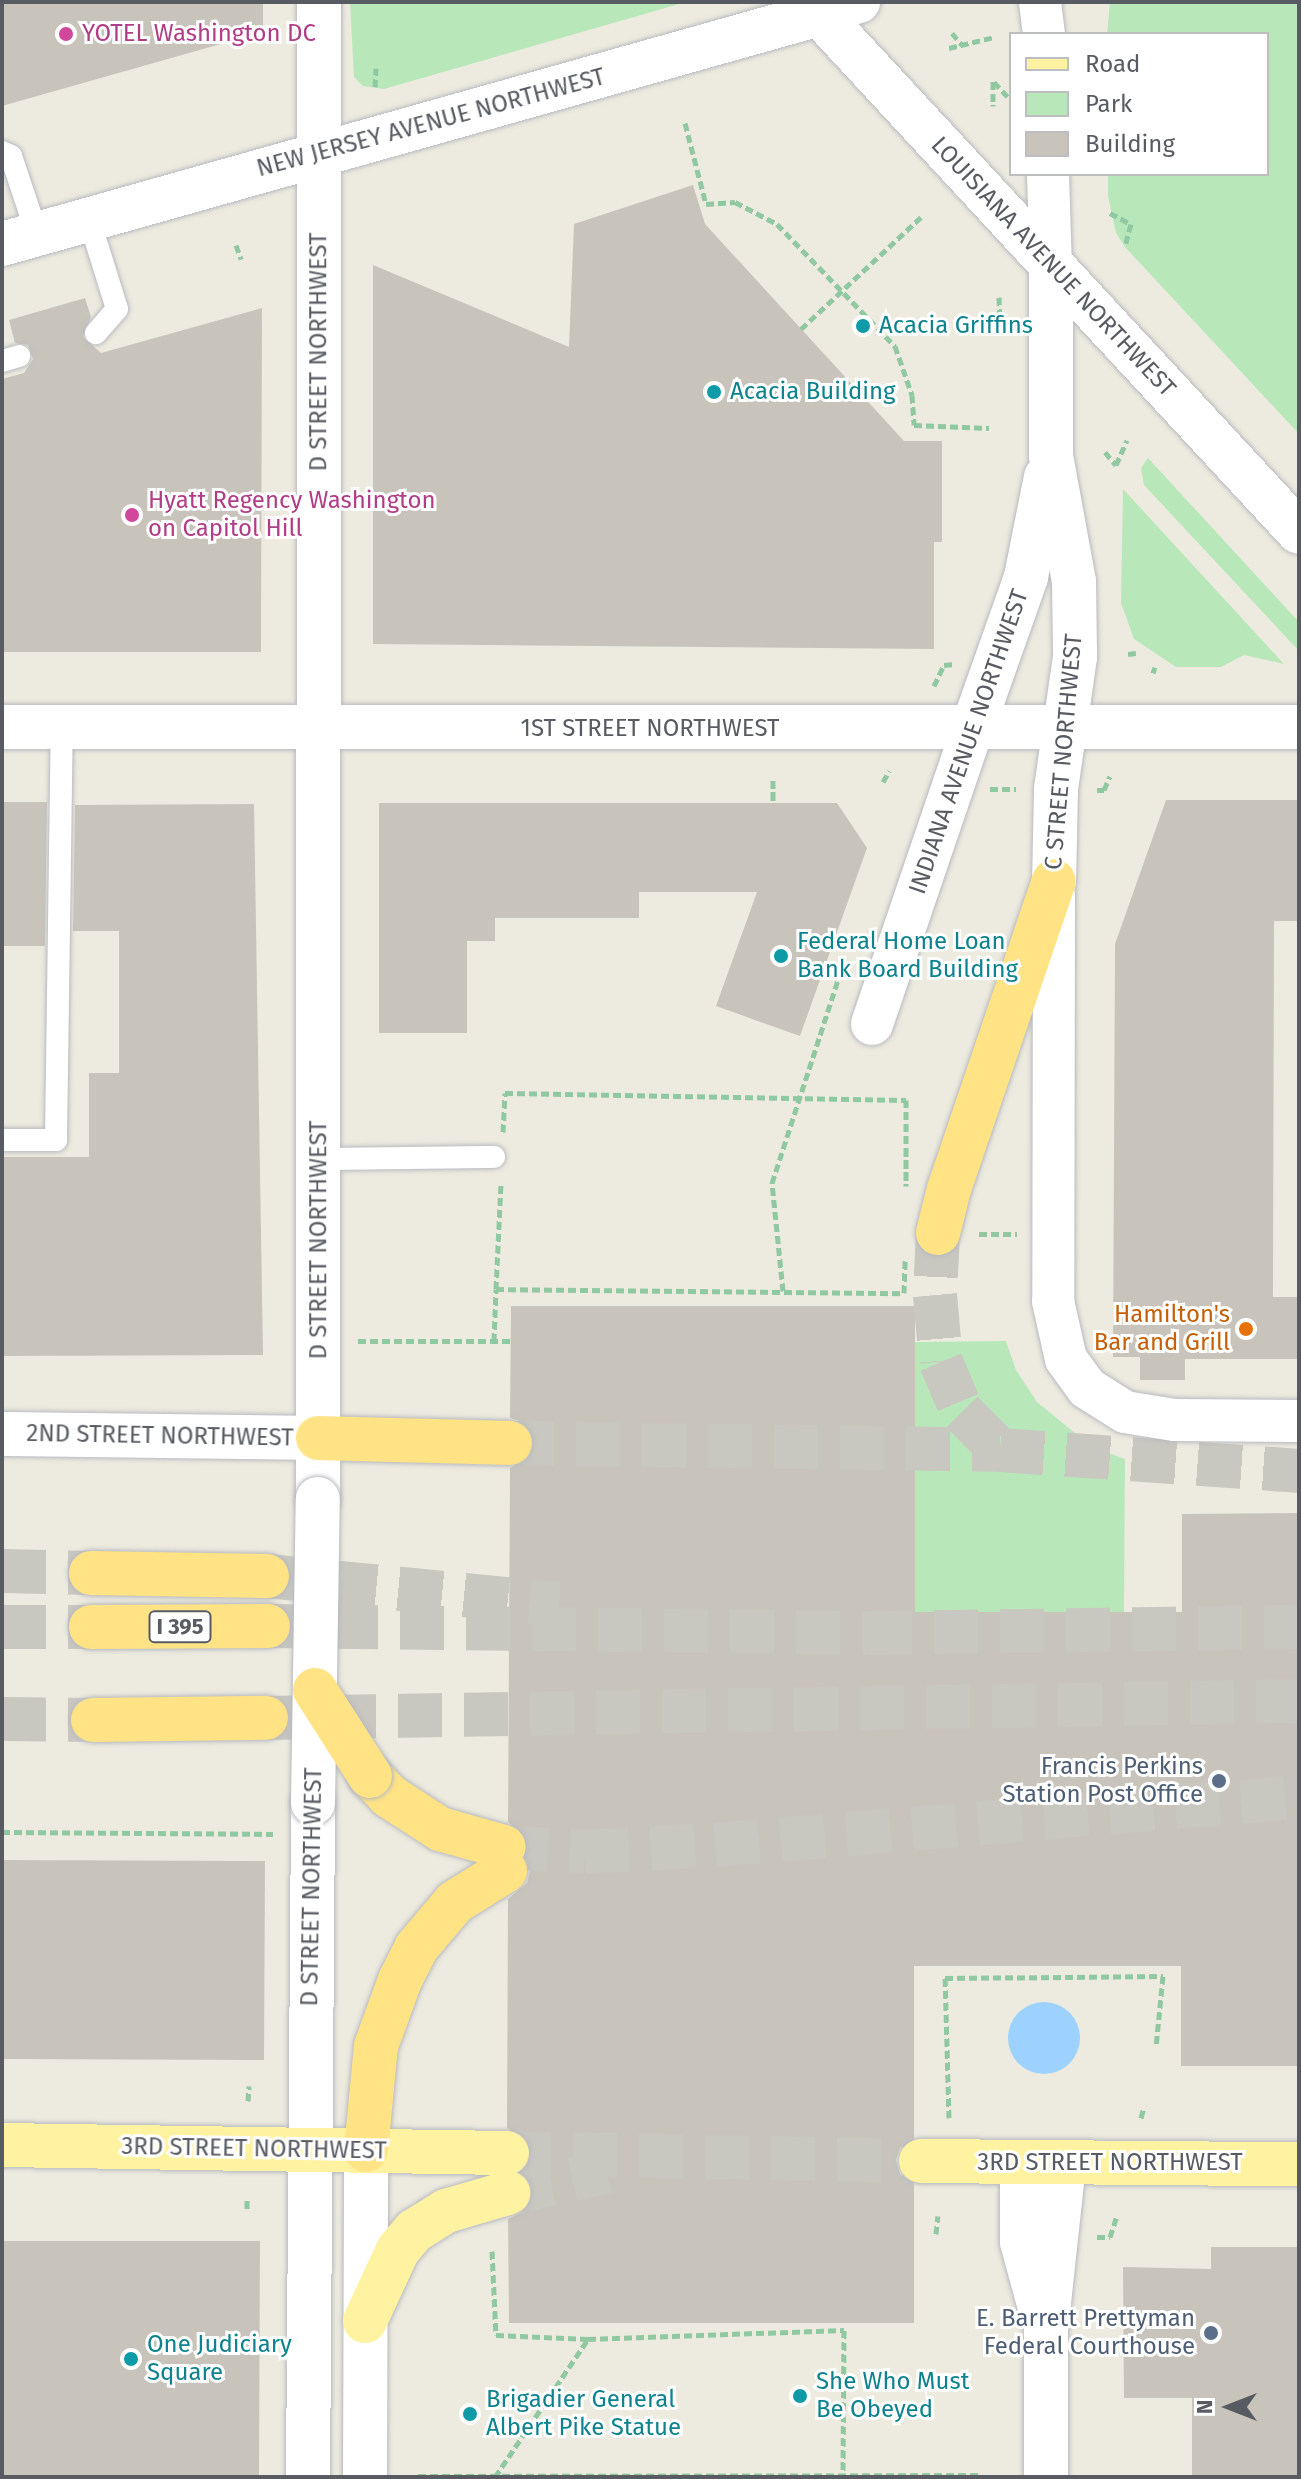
<!DOCTYPE html>
<style>
body{margin:0}
#map{position:relative;width:1301px;height:2479px;overflow:hidden;background:#edebdf;font-family:"Fira Sans",sans-serif}
div>[style]{position:absolute}
[style*='--x']{left:calc(var(--x)*1px);top:calc(var(--y)*1px);width:calc(var(--w)*1px);rotate:calc(var(--a)*1deg)}
.green>*{inset:0;background:#b8e8b9}
.water>*{inset:0;background:#9dd2ff}
.round{border-radius:50%}
.building>*{inset:0;background:#c8c4bc}
.primary-tunnel>*{height:44px;margin-top:-22px;transform-origin:0;background:repeating-linear-gradient(90deg,#c8c7c0 0 44px,transparent 0 66px)}
.motorway-tunnel>*{height:44px;margin-top:-22px;transform-origin:0;background:repeating-linear-gradient(90deg,#c8c7c0 0 44px,transparent 0 66px)}
.path>*{height:5px;margin-top:-2.5px;transform-origin:0;background:repeating-linear-gradient(90deg,#8fc8a1 0 8px,transparent 0 12px)}
.roads{filter:drop-shadow(0 0 2px #b8bac0) drop-shadow(0 0 2px #b8bac0)}
.service>*{height:22px;margin:-11px;padding:0 11px;transform-origin:11px;border-radius:11px;background:#fff}
.minor>*{height:42px;margin:-21px;padding:0 21px;transform-origin:21px;border-radius:21px;background:#fff}
.tertiary>*{height:44px;margin:-22px;padding:0 22px;transform-origin:22px;border-radius:22px;background:#fff}
.secondary>*{height:44px;margin:-22px;padding:0 22px;transform-origin:22px;border-radius:22px;background:#fff}
.primary>*{height:44px;margin:-22px;padding:0 22px;transform-origin:22px;border-radius:22px;background:#fff3a2}
.motorway>*{height:44px;margin:-22px;padding:0 22px;transform-origin:22px;border-radius:22px;background:#ffe384}
.bridges{filter:drop-shadow(0 0 2px #b8bac0) drop-shadow(0 0 2px #b8bac0)}
.tertiary-bridge>*{height:44px;margin:-22px;padding:0 22px;transform-origin:22px;border-radius:22px;background:#fff}
.motorway-bridge>*{height:44px;margin:-22px;padding:0 22px;transform-origin:22px;border-radius:22px;background:#ffe384}
.dots>*{width:22px;height:22px;translate:-50% -50%;box-sizing:border-box;border:4px solid #fff;border-radius:50%}
span{translate:-50% -50%;white-space:nowrap;text-align:center;line-height:1.15;-webkit-text-stroke:6px #fff;paint-order:stroke}
.shield-label span{padding:2px 6px;background:#fff;border:2px solid;border-radius:6px;-webkit-text-stroke-width:0}
.shield-label{font-size:22px;color:#585c62;font-weight:700}
.hotel-label{font-size:24px;color:#b23c85}
.left{translate:0 -50%;text-align:left}
.street-label{font-size:24px;color:#585c62}
.culture-label{font-size:24px;color:#0d838f}
.food-label{font-size:24px;color:#c56008}
.right{translate:-100% -50%;text-align:right}
.service-label{font-size:24px;color:#4e5e75}
.frame{position:absolute;inset:0;border:4px solid #585c62;pointer-events:none}
.legend{position:absolute;left:1009px;top:32px;width:260px;height:144px;box-sizing:border-box;background:#fff;border:2px solid #bcbec0;margin:0;padding:10px 14px;list-style:none;font-size:24px;color:#585c62}
.legend li{display:flex;align-items:center;gap:16px;height:40px}
.legend b{width:40px;border:2px solid #bcbec0}
.north{position:absolute;left:1189px;top:2367px;width:80px;height:80px;-webkit-text-stroke:6px #fff;paint-order:stroke;rotate:270deg;font-size:22px;font-weight:700;line-height:32px;text-align:center;color:#585c62}
.north::after{content:'';display:block;margin:auto;width:28px;height:36px;background:#585c62;clip-path:polygon(50% 0,100% 100%,50% 72%,0 100%)}
</style>
<div id="map">
<div class="green">
<div style="clip-path:polygon(350px 2px,686px 2px,384px 89px,363px 86px,354px 77px)"></div>
<div style="clip-path:polygon(1110px 2px,1299px 2px,1299px 434px,1125px 247px,1116px 233px,1108px 196px,1108px 174px,1267px 174px,1267px 34px,1107px 34px)"></div>
<div style="clip-path:polygon(1148px 458px,1299px 622px,1299px 651px,1144px 485px,1141px 468px)"></div>
<div style="clip-path:polygon(1123px 489px,1284px 664px,1244px 655px,1221px 667px,1176px 667px,1134px 639px,1121px 603px)"></div>
<div style="clip-path:polygon(1006px 1341px,1016px 1370px,1037px 1402px,1092px 1447px,1125px 1459px,1124px 1612px,915px 1612px,915px 1342px)"></div>
</div>
<div class="water">
<div class="round" style="left:1008px;top:2002px;width:72px;height:72px"></div>
</div>
<div class="building">
<div style="clip-path:polygon(2px 2px,263px 2px,263px 32px,2px 106px)"></div>
<div style="clip-path:polygon(693px 185px,705px 224px,904px 441px,942px 441px,942px 542px,934px 542px,934px 649px,373px 644px,373px 265px,569px 347px,574px 224px)"></div>
<div style="clip-path:polygon(85px 298px,91px 317px,83px 337px,101px 353px,262px 308px,261px 652px,2px 652px,2px 379px,24px 373px,33px 359px,28px 345px,15px 343px,9px 320px)"></div>
<div style="clip-path:polygon(1166px 800px,1299px 800px,1299px 921px,1274px 921px,1273px 1297px,1299px 1297px,1299px 1359px,1185px 1359px,1185px 1380px,1140px 1380px,1140px 1357px,1113px 1357px,1115px 944px)"></div>
<div style="clip-path:polygon(2px 802px,47px 802px,45px 946px,2px 946px)"></div>
<div style="clip-path:polygon(379px 803px,837px 803px,867px 848px,800px 1036px,716px 1006px,757px 892px,639px 892px,639px 918px,495px 918px,495px 941px,467px 941px,467px 1033px,379px 1033px)"></div>
<div style="clip-path:polygon(254px 804px,263px 1355px,2px 1356px,2px 1157px,89px 1157px,89px 1073px,119px 1073px,119px 931px,73px 931px,75px 805px)"></div>
<div style="clip-path:polygon(511px 1306px,915px 1306px,915px 1612px,1182px 1612px,1182px 1514px,1299px 1513px,1299px 2066px,1181px 2066px,1181px 1966px,914px 1966px,914px 2138px,900px 2148px,896px 2160px,900px 2174px,914px 2184px,914px 2323px,509px 2323px,508px 2219px,525px 2211px,532px 2198px,532px 2185px,521px 2173px,532px 2154px,529px 2142px,507px 2128px,508px 1899px,527px 1883px,530px 1871px,528px 1840px,508px 1822px,510px 1468px,531px 1457px,535px 1443px,524px 1422px,510px 1418px)"></div>
<div style="clip-path:polygon(2px 1860px,265px 1861px,264px 2060px,2px 2059px)"></div>
<div style="clip-path:polygon(2px 2241px,260px 2241px,259px 2477px,2px 2477px)"></div>
<div style="clip-path:polygon(1211px 2247px,1299px 2247px,1299px 2477px,1192px 2477px,1192px 2398px,1124px 2398px,1123px 2267px,1211px 2269px)"></div>
</div>
<div class="primary-tunnel">
<div style="--x:507;--y:2153;--w:414;--a:1.1"></div>
<div style="--x:508;--y:2193;--w:101;--a:-12"></div>
</div>
<div class="motorway-tunnel">
<div style="--x:938;--y:1233;--w:62;--a:92.8"></div>
<div style="--x:935;--y:1295;--w:67;--a:84.9"></div>
<div style="--x:941;--y:1362;--w:54;--a:67.2"></div>
<div style="--x:962;--y:1412;--w:54;--a:45"></div>
<div style="--x:510;--y:1443;--w:490;--a:0.8"></div>
<div style="--x:1000;--y:1450;--w:300;--a:4"></div>
<div style="--x:2;--y:1571;--w:89;--a:1.3"></div>
<div style="--x:267;--y:1576;--w:293;--a:5.5"></div>
<div style="--x:268;--y:1626;--w:600;--a:0.67"></div>
<div style="--x:868;--y:1633;--w:431;--a:-0.8"></div>
<div style="--x:2;--y:1627;--w:89;--a:0"></div>
<div style="--x:266;--y:1718;--w:1033;--a:-0.94"></div>
<div style="--x:2;--y:1719;--w:91;--a:0.6"></div>
<div style="--x:504;--y:1847;--w:81;--a:3.5"></div>
<div style="--x:585;--y:1852;--w:130;--a:-3.1"></div>
<div style="--x:715;--y:1845;--w:586;--a:-4.7"></div>
</div>
<div class="path">
<div style="--x:952;--y:33;--w:16;--a:50"></div>
<div style="--x:949;--y:48;--w:46;--a:-13.7"></div>
<div style="--x:993;--y:81;--w:25;--a:90"></div>
<div style="--x:994;--y:82;--w:22;--a:47"></div>
<div style="--x:375;--y:87;--w:19;--a:-87"></div>
<div style="--x:685;--y:123;--w:84;--a:75.5"></div>
<div style="--x:706;--y:204;--w:29;--a:-4"></div>
<div style="--x:735;--y:202;--w:47;--a:27.6"></div>
<div style="--x:777;--y:224;--w:170;--a:46"></div>
<div style="--x:895;--y:346;--w:52;--a:70.9"></div>
<div style="--x:912;--y:395;--w:30;--a:86"></div>
<div style="--x:914;--y:425;--w:75;--a:2.3"></div>
<div style="--x:1110;--y:213;--w:24;--a:28"></div>
<div style="--x:1131;--y:224;--w:24;--a:105"></div>
<div style="--x:236;--y:245;--w:15;--a:70"></div>
<div style="--x:999;--y:297;--w:23;--a:88"></div>
<div style="--x:1000;--y:320;--w:18;--a:52"></div>
<div style="--x:801;--y:329;--w:164;--a:-43"></div>
<div style="--x:1105;--y:452;--w:17;--a:50"></div>
<div style="--x:1116;--y:465;--w:27;--a:-66"></div>
<div style="--x:1128;--y:654;--w:8;--a:-7"></div>
<div style="--x:1153;--y:673;--w:6;--a:-72"></div>
<div style="--x:934;--y:686;--w:23;--a:-65"></div>
<div style="--x:944;--y:665;--w:11;--a:-5"></div>
<div style="--x:773;--y:780;--w:23;--a:90"></div>
<div style="--x:883;--y:782;--w:13;--a:-61"></div>
<div style="--x:990;--y:789;--w:26;--a:0"></div>
<div style="--x:1097;--y:790;--w:7;--a:0"></div>
<div style="--x:1104;--y:790;--w:15;--a:-67"></div>
<div style="--x:503;--y:1132;--w:39;--a:-87"></div>
<div style="--x:505;--y:1093;--w:401;--a:1"></div>
<div style="--x:906;--y:1100;--w:86;--a:90"></div>
<div style="--x:979;--y:1234;--w:38;--a:0"></div>
<div style="--x:496;--y:1289;--w:107;--a:-87.3"></div>
<div style="--x:783;--y:1291;--w:109;--a:-95.8"></div>
<div style="--x:772;--y:1183;--w:220;--a:-72"></div>
<div style="--x:358;--y:1341;--w:153;--a:0"></div>
<div style="--x:494;--y:1341;--w:52;--a:-87.8"></div>
<div style="--x:496;--y:1289;--w:408;--a:0.6"></div>
<div style="--x:904;--y:1293;--w:35;--a:-88"></div>
<div style="--x:2;--y:1832;--w:271;--a:0.4"></div>
<div style="--x:248;--y:2101;--w:15;--a:-86"></div>
<div style="--x:949;--y:2118;--w:140;--a:-91.6"></div>
<div style="--x:945;--y:1978;--w:218;--a:-0.5"></div>
<div style="--x:1163;--y:1976;--w:71;--a:95.6"></div>
<div style="--x:1141;--y:2118;--w:11;--a:-75"></div>
<div style="--x:247;--y:2209;--w:12;--a:-90"></div>
<div style="--x:936;--y:2234;--w:18;--a:-84"></div>
<div style="--x:1097;--y:2237;--w:13;--a:0"></div>
<div style="--x:1110;--y:2237;--w:22;--a:-72"></div>
<div style="--x:492;--y:2251;--w:84;--a:87.3"></div>
<div style="--x:496;--y:2335;--w:92;--a:2.5"></div>
<div style="--x:588;--y:2339;--w:256;--a:-2"></div>
<div style="--x:844;--y:2330;--w:145;--a:90.4"></div>
<div style="--x:418;--y:2476;--w:563;--a:-0.1"></div>
<div style="--x:495;--y:2477;--w:166;--a:-56"></div>
</div>
<div class="roads">
<div class="service">
<div style="--x:2;--y:152;--w:10;--a:24"></div>
<div style="--x:11;--y:156;--w:82;--a:71.6"></div>
<div style="--x:89;--y:219;--w:94;--a:72.7"></div>
<div style="--x:117;--y:309;--w:32;--a:131"></div>
<div style="--x:2;--y:361;--w:18;--a:-16"></div>
<div style="--x:2;--y:1140;--w:54;--a:0"></div>
<div style="--x:56;--y:1140;--w:413;--a:-89.2"></div>
<div style="--x:319;--y:1159;--w:175;--a:-0.7"></div>
</div>
<div class="minor">
<div style="--x:1040;--y:2;--w:32;--a:83"></div>
<div style="--x:819;--y:14;--w:42;--a:-16.7"></div>
<div style="--x:1048;--y:174;--w:94;--a:88.2"></div>
<div style="--x:1054;--y:895;--w:406;--a:90.1"></div>
<div style="--x:1053;--y:1301;--w:59;--a:77.4"></div>
<div style="--x:1066;--y:1359;--w:36;--a:54"></div>
<div style="--x:1087;--y:1388;--w:45;--a:32.3"></div>
<div style="--x:1125;--y:1412;--w:50;--a:9.3"></div>
<div style="--x:1174;--y:1420;--w:125;--a:0.5"></div>
<div style="--x:872;--y:1024;--w:314;--a:-71.2"></div>
</div>
<div class="tertiary">
<div style="--x:2;--y:244;--w:849;--a:-15.72"></div>
<div style="--x:1051;--y:268;--w:188;--a:90"></div>
<div style="--x:1051;--y:456;--w:127;--a:79.6"></div>
<div style="--x:1074;--y:581;--w:76;--a:89.2"></div>
<div style="--x:1075;--y:657;--w:133;--a:98.2"></div>
<div style="--x:1056;--y:789;--w:92;--a:91.2"></div>
<div style="--x:2;--y:727;--w:1297;--a:0"></div>
<div style="--x:973;--y:727;--w:159;--a:-70.5"></div>
<div style="--x:1026;--y:577;--w:102;--a:-78.7"></div>
<div style="--x:2;--y:1434;--w:316;--a:0.7"></div>
<div style="--x:318;--y:1499;--w:1497;--a:-89.96"></div>
<div style="--x:1022;--y:2164;--w:78;--a:90"></div>
<div style="--x:1022;--y:2242;--w:68;--a:74.7"></div>
<div style="--x:308;--y:2477;--w:674;--a:-89.57"></div>
<div style="--x:365;--y:2477;--w:327;--a:-89.8"></div>
<div style="--x:1046;--y:2477;--w:147;--a:-90"></div>
<div style="--x:1046;--y:2330;--w:166;--a:-83.8"></div>
</div>
<div class="secondary">
<div style="--x:808;--y:2;--w:722;--a:47.19"></div>
</div>
<div class="primary">
<div style="--x:2;--y:2145;--w:505;--a:0.91"></div>
<div style="--x:921;--y:2161;--w:378;--a:0.5"></div>
<div style="--x:365;--y:2321;--w:78;--a:-65.1"></div>
<div style="--x:398;--y:2250;--w:25;--a:-50"></div>
<div style="--x:414;--y:2231;--w:38;--a:-32"></div>
<div style="--x:446;--y:2211;--w:65;--a:-16.2"></div>
</div>
<div class="motorway">
<div style="--x:938;--y:1233;--w:45;--a:-76"></div>
<div style="--x:949;--y:1189;--w:325;--a:-71.2"></div>
<div style="--x:318;--y:1438;--w:192;--a:1.5"></div>
<div style="--x:91;--y:1573;--w:176;--a:1"></div>
<div style="--x:91;--y:1627;--w:177;--a:-0.3"></div>
<div style="--x:93;--y:1720;--w:173;--a:-0.7"></div>
<div style="--x:370;--y:1776;--w:28;--a:46"></div>
<div style="--x:389;--y:1796;--w:61;--a:32.9"></div>
<div style="--x:440;--y:1829;--w:66;--a:15.7"></div>
<div style="--x:366;--y:2150;--w:104;--a:-84.5"></div>
<div style="--x:376;--y:2046;--w:70;--a:-70"></div>
<div style="--x:400;--y:1980;--w:36;--a:-63"></div>
<div style="--x:416;--y:1948;--w:60;--a:-49.7"></div>
<div style="--x:455;--y:1902;--w:59;--a:-31.8"></div>
</div>
</div>
<div class="bridges">
<div class="tertiary-bridge">
<div style="--x:313;--y:1803;--w:304;--a:-89.1"></div>
</div>
<div class="motorway-bridge">
<div style="--x:315;--y:1690;--w:102;--a:57.4"></div>
</div>
</div>
<div class="dots">
<div style="left:66px;top:34px;background:#d1479c"></div>
<div style="left:863px;top:326px;background:#0f9aa8"></div>
<div style="left:714px;top:392px;background:#0f9aa8"></div>
<div style="left:132px;top:515px;background:#d1479c"></div>
<div style="left:781px;top:956px;background:#0f9aa8"></div>
<div style="left:1246px;top:1329px;background:#e8710a"></div>
<div style="left:1219px;top:1781px;background:#5c6f8a"></div>
<div style="left:1211px;top:2333px;background:#5c6f8a"></div>
<div style="left:131px;top:2359px;background:#0f9aa8"></div>
<div style="left:800px;top:2396px;background:#0f9aa8"></div>
<div style="left:470px;top:2414px;background:#0f9aa8"></div>
</div>
<div class="shield-label">
<span style="left:180px;top:1627px">I 395</span>
</div>
<div class="hotel-label">
<span class="left" style="left:82px;top:34px">YOTEL Washington DC</span>
<span class="left" style="left:148px;top:515px">Hyatt Regency Washington<br>on Capitol Hill</span>
</div>
<div class="street-label">
<span style="left:431px;top:123px;rotate:-15deg">NEW JERSEY AVENUE NORTHWEST</span>
<span style="left:1053px;top:267px;rotate:47deg">LOUISIANA AVENUE NORTHWEST</span>
<span style="left:319px;top:352px;rotate:-90deg">D STREET NORTHWEST</span>
<span style="left:650px;top:729px">1ST STREET NORTHWEST</span>
<span style="left:969px;top:742px;rotate:-71deg">INDIANA AVENUE NORTHWEST</span>
<span style="left:1064px;top:752px;rotate:-85deg">C STREET NORTHWEST</span>
<span style="left:319px;top:1240px;rotate:-90deg">D STREET NORTHWEST</span>
<span style="left:160px;top:1436px;rotate:1deg">2ND STREET NORTHWEST</span>
<span style="left:312px;top:1887px;rotate:-89deg">D STREET NORTHWEST</span>
<span style="left:254px;top:2149px;rotate:1deg">3RD STREET NORTHWEST</span>
<span style="left:1110px;top:2163px">3RD STREET NORTHWEST</span>
</div>
<div class="culture-label">
<span class="left" style="left:879px;top:326px">Acacia Griffins</span>
<span class="left" style="left:730px;top:392px">Acacia Building</span>
<span class="left" style="left:797px;top:956px">Federal Home Loan<br>Bank Board Building</span>
<span class="left" style="left:147px;top:2359px">One Judiciary<br>Square</span>
<span class="left" style="left:816px;top:2396px">She Who Must<br>Be Obeyed</span>
<span class="left" style="left:486px;top:2414px">Brigadier General<br>Albert Pike Statue</span>
</div>
<div class="food-label">
<span class="right" style="left:1230px;top:1329px">Hamilton's<br>Bar and Grill</span>
</div>
<div class="service-label">
<span class="right" style="left:1203px;top:1781px">Francis Perkins<br>Station Post Office</span>
<span class="right" style="left:1195px;top:2333px">E. Barrett Prettyman<br>Federal Courthouse</span>
</div>
<div class="frame"></div>
<ul class="legend">
<li><b style="height:10px;background:#fff3a2"></b>Road</li>
<li><b style="height:22px;background:#b8e8b9"></b>Park</li>
<li><b style="height:22px;background:#c8c4bc"></b>Building</li>
</ul>
<div class="north">N</div>
</div>
